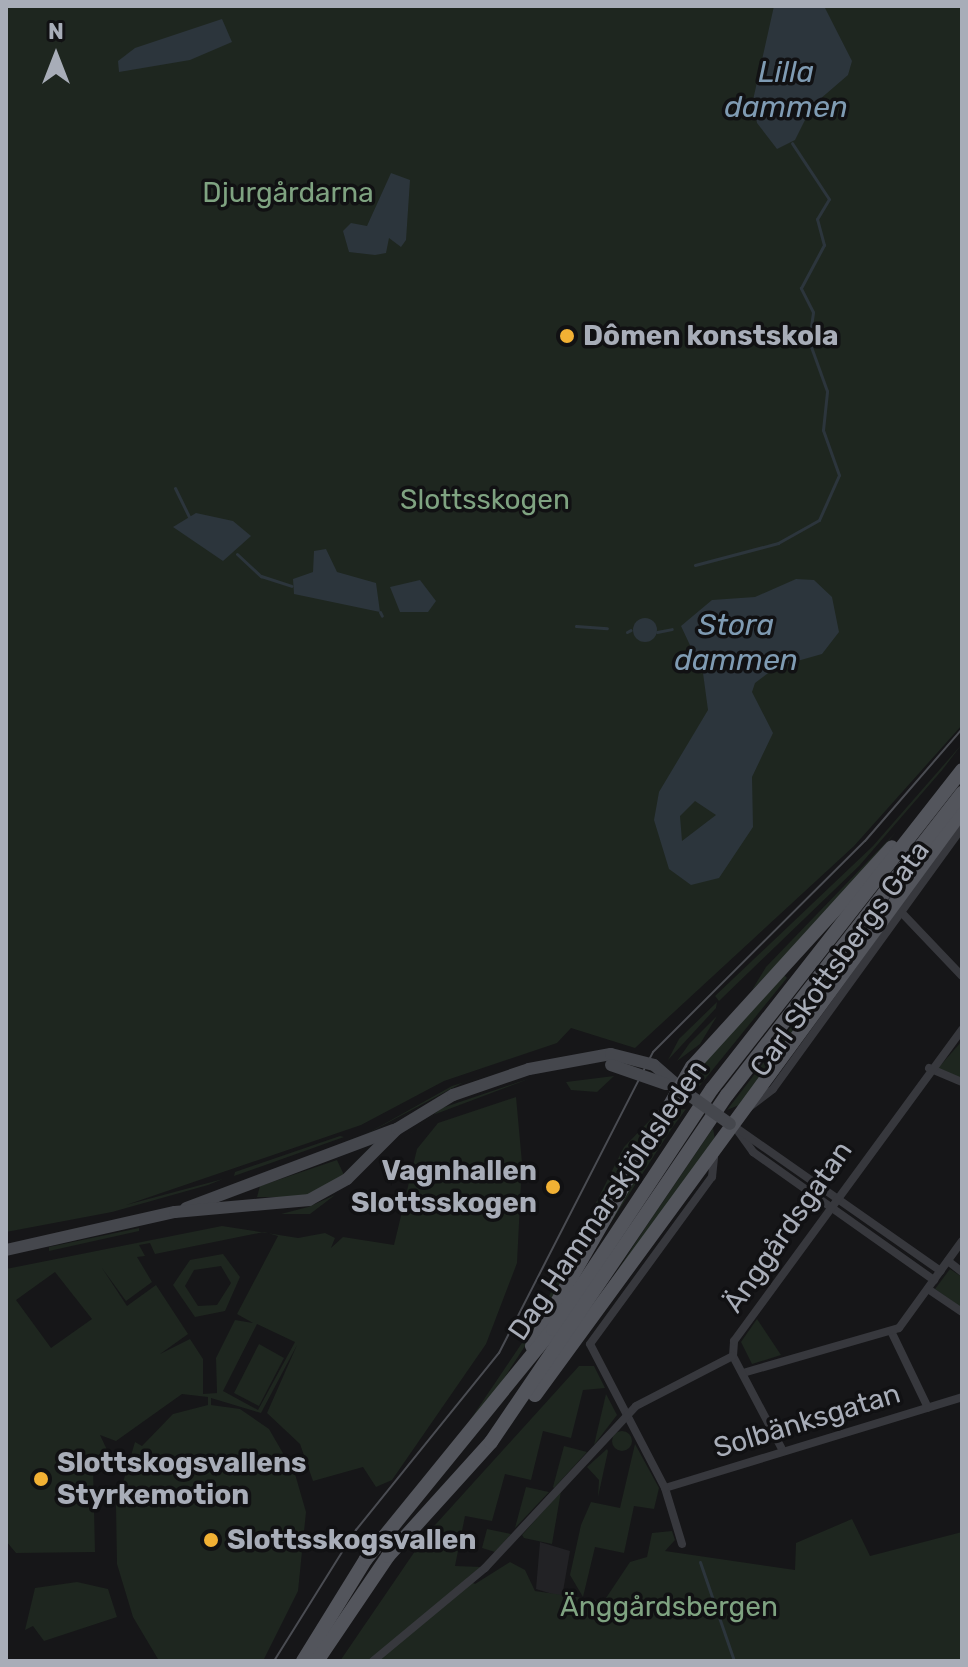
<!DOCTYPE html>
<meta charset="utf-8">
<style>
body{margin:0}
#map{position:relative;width:968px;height:1667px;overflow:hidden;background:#161618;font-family:Rubik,sans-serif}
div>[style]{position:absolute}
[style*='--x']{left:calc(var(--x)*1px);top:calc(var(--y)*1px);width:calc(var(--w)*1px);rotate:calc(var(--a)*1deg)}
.built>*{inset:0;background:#222225}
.green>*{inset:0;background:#1e261f}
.round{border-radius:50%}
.water>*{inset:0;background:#2c353c}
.stream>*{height:3px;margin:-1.5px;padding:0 1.5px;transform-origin:1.5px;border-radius:1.5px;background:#2c353c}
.minor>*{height:8px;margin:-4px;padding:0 4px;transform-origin:4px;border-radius:4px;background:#37383d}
.secondary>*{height:12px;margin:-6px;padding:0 6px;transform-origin:6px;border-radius:6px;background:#45474d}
.primary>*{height:14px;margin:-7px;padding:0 7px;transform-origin:7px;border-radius:7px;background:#53555c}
.tram>*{height:2px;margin:-1px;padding:0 1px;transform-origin:1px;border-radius:1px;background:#4a4c52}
.secondary-bridge>*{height:12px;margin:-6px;padding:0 6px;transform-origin:6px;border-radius:6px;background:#45474d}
.dots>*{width:22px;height:22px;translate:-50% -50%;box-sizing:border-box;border:4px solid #111113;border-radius:50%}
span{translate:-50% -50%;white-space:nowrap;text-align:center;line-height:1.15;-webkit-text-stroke:7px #111113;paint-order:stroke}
.park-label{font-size:28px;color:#7fa381}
.poi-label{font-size:28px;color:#a8adb8;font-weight:700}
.left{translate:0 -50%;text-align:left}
.right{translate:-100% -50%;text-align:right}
.street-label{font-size:28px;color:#a8adb8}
.water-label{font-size:30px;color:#7f9bb3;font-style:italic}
.frame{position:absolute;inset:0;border:8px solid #a8adb8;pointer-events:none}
.north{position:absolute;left:16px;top:16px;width:80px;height:80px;-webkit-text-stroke:6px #111113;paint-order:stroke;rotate:0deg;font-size:22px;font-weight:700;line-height:32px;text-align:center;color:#a8adb8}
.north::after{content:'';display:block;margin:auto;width:28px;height:36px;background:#a8adb8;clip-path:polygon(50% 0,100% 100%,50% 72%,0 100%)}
</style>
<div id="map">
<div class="built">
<div style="clip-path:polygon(540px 1542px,570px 1551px,562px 1597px,536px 1589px)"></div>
</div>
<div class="green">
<div style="clip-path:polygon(6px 6px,962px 6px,962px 725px,854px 846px,635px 1048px,571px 1028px,557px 1043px,444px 1081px,361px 1125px,126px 1205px,223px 1179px,208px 1185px,112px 1212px,6px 1232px)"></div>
<div style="clip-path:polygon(962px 744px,943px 769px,859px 866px,719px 1001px,715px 996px,873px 846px)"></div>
<div style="clip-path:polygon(896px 832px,815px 926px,752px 990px,766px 967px)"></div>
<div style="clip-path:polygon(896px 891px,744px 1103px,727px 1110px)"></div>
<div style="clip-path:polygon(784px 975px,787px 978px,697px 1089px,698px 1067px)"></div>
<div style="clip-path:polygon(717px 1002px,716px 1008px,668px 1060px,679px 1039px)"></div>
<div style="clip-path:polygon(717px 1016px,700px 1044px,677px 1061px,689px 1044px)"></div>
<div style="clip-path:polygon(962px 1041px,962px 1079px,938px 1068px)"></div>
<div style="clip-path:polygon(533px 1060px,462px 1083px,359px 1138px,452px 1086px)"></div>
<div style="clip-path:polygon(614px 1076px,597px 1092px,571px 1090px,566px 1082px)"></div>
<div style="clip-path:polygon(531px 1078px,433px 1115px,372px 1164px,442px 1108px)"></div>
<div style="clip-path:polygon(evenodd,516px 1097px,522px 1163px,517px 1263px,486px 1344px,392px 1480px,376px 1487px,363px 1467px,313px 1481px,300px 1444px,267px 1413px,297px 1345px,261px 1413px,211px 1398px,211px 1405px,240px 1409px,269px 1429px,295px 1474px,306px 1512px,298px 1591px,264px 1659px,158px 1659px,133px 1617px,117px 1564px,116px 1506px,135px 1442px,142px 1446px,173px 1414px,208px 1405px,208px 1397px,182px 1394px,116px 1441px,100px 1435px,108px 1452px,93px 1466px,95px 1552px,16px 1553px,6px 1541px,6px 1269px,222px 1226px,298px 1238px,325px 1233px,335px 1238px,331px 1248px,343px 1237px,394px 1245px,417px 1149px,438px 1123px,516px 1097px,264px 1232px,278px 1236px,237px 1314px,253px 1323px,235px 1320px,216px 1358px,217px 1393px,203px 1394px,203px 1359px,190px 1339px,160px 1354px,188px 1334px,156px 1285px,127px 1306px,102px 1268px,126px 1301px,152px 1282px,137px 1257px,145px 1256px,139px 1245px,150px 1243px,155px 1254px,264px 1232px,516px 1097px,55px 1272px,92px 1319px,51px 1348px,16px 1300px,55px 1272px,516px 1097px,257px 1324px,295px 1342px,258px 1410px,223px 1391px,257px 1324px)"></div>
<div style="clip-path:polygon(686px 1109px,672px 1128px,593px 1250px,675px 1110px)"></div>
<div style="clip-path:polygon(655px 1115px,527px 1343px,495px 1392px,460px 1435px,536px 1322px,624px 1147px)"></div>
<div style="clip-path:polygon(713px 1128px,715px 1140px,578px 1331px,647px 1225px)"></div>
<div style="clip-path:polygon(340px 1136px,344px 1137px,234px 1176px,235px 1172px)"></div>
<div style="clip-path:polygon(337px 1160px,344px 1175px,303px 1197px,257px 1197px,260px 1186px)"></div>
<div style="clip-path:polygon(335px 1195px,310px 1214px,281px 1214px,308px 1207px)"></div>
<div style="clip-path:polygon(139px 1228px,139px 1231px,49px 1251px,49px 1247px)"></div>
<div style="clip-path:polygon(evenodd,223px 1254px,240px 1277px,225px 1311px,195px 1317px,173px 1285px,190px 1260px,223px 1254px,221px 1266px,231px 1283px,217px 1305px,198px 1306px,185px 1286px,194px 1270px,221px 1266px)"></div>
<div style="clip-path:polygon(950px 1269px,962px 1277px,962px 1308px,935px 1289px)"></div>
<div style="clip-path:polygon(757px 1319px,781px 1355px,752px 1364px,741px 1342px)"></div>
<div style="clip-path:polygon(259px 1344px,284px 1358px,259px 1406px,234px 1393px)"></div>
<div style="clip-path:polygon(579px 1366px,594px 1366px,605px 1388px,583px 1390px,571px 1438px,543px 1431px,531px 1480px,505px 1474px,492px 1521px,465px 1516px,455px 1566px,481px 1567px,467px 1578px,475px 1584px,510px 1562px,525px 1570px,535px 1591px,604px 1601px,630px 1562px,647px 1557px,652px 1533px,672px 1531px,675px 1540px,665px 1551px,795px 1570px,796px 1543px,852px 1519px,870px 1556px,962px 1532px,962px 1661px,340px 1661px,426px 1535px)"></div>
<div style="clip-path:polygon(606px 1394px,617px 1415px,594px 1445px)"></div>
<div class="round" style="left:612px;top:1431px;width:20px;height:20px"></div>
<div style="clip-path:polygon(635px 1444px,659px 1488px,654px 1509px,634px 1506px,624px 1553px,595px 1547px,583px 1597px,570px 1575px,581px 1525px,591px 1502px,620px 1508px)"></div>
<div style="clip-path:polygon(564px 1446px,587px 1452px,554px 1488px,553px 1487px)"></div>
<div style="clip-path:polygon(607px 1449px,608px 1451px,598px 1497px,599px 1480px,587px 1467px)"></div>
<div style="clip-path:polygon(526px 1487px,549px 1492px,515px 1528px)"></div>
<div style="clip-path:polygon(561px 1491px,552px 1544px,524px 1538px,522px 1535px)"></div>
<div style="clip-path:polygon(487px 1529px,511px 1534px,495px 1552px,482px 1548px)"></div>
<div style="clip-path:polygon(77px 1582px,108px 1589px,117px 1617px,44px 1641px,33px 1626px,25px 1630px,35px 1588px)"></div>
</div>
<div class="water">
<div style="clip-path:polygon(774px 6px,824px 6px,852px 61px,848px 75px,812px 106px,795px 140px,777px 149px,757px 123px,753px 100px)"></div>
<div style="clip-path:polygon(222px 19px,232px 42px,190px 60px,119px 72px,118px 61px,135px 48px)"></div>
<div style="clip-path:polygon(391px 173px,410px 180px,406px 240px,401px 247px,389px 238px,386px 253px,375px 255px,349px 252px,343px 231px,351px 223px,367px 226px)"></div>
<div style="clip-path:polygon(196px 513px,233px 521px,251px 536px,223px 561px,173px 527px)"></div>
<div style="clip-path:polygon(326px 549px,337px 572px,376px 583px,380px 612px,294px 594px,293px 579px,313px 572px,314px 551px)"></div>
<div style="clip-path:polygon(evenodd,796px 579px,814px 580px,832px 597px,839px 632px,822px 654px,776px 667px,755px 683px,752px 692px,773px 733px,752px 777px,753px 827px,719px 878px,691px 885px,669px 869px,654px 820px,659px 792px,708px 710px,703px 673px,681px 626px,712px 600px,755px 597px,796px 579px,695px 801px,716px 815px,682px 841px,680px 816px,695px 801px)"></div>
<div style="clip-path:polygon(420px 580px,436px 601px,428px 612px,400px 612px,390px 587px)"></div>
<div class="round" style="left:633px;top:618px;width:24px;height:24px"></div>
</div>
<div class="stream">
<div style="--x:175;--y:488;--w:32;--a:64"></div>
<div style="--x:237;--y:554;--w:33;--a:43"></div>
<div style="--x:261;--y:576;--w:32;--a:18"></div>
<div style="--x:695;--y:565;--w:86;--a:-14.8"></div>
<div style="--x:778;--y:543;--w:47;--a:-29.3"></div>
<div style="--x:819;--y:520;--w:49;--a:-66"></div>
<div style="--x:839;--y:475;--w:48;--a:-109.6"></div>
<div style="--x:823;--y:430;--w:39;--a:-84"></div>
<div style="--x:827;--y:391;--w:53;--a:-109.8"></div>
<div style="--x:809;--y:341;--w:29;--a:-82"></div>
<div style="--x:813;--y:312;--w:27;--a:-117"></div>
<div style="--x:801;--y:288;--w:49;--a:-61.9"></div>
<div style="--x:824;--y:245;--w:27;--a:-105"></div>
<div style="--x:817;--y:219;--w:23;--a:-59"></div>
<div style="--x:829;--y:199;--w:67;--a:-123.5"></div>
<div style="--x:380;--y:612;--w:4;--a:63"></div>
<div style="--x:576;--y:626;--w:31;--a:4"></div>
<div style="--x:627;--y:632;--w:4;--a:-27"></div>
<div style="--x:657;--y:632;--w:15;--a:-11"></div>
<div style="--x:700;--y:1562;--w:105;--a:71"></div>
</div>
<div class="minor">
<div style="--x:902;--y:913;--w:87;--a:46.4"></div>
<div style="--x:929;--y:1068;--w:36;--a:23"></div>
<div style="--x:748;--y:1108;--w:31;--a:-37"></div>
<div style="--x:773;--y:1089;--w:322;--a:-54.1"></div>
<div style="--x:735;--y:1127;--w:31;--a:54"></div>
<div style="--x:753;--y:1152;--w:222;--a:35.3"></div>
<div style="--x:735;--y:1127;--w:251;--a:35"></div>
<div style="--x:948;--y:1261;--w:18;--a:38"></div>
<div style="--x:928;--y:1289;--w:41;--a:34.1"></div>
<div style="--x:891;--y:1331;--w:85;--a:64.3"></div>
<div style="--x:743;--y:1373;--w:162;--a:-16.1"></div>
<div style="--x:899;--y:1328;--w:107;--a:-54.1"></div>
<div style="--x:783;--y:1451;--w:107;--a:-117.8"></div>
<div style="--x:733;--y:1356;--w:15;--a:-86"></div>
<div style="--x:734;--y:1341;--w:386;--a:-53.8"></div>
<div style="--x:665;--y:1488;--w:311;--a:-17"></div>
<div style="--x:682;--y:1544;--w:59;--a:-106.9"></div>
<div style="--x:665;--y:1488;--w:162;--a:-117.5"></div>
<div style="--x:590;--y:1344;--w:207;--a:-53.9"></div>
<div style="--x:712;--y:1177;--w:20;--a:-84"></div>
<div style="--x:373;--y:1661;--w:146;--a:-39.7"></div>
<div style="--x:485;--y:1568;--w:221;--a:-47"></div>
<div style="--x:636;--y:1406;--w:109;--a:-27.3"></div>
</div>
<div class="secondary">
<div style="--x:654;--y:1065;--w:41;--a:41.1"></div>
<div style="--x:186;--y:1208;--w:222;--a:-20.6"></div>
<div style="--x:6;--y:1250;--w:173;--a:-12.7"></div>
<div style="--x:175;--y:1212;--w:135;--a:-5.1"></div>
<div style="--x:309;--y:1200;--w:43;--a:-28.9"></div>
<div style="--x:347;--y:1179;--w:71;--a:-45"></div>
<div style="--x:397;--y:1129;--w:66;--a:-31.3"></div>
<div style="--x:453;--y:1095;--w:80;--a:-18.9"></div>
<div style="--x:529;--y:1069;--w:83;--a:-10.4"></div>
</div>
<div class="primary">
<div style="--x:532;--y:1346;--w:322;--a:-60.2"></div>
<div style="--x:692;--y:1067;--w:297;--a:-47.7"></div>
<div style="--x:535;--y:1395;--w:723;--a:-53.83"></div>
<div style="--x:303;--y:1661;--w:120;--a:-58.3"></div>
<div style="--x:366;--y:1559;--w:296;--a:-50.9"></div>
<div style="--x:553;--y:1329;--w:288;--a:-56.5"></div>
<div style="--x:712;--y:1089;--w:405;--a:-51.9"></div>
<div style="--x:317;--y:1661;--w:127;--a:-55.9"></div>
<div style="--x:388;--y:1556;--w:154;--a:-47.9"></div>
<div style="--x:491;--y:1442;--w:420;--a:-55.8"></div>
<div style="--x:727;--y:1095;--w:383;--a:-52.1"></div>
</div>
<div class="tram">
<div style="--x:274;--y:1661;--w:155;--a:-58"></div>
<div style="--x:356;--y:1530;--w:228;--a:-51.1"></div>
<div style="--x:499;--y:1353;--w:338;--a:-62.9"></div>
<div style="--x:653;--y:1052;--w:299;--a:-44.9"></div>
<div style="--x:865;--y:841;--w:148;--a:-49.1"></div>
</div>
<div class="secondary-bridge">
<div style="--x:611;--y:1054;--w:44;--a:14.3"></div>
<div style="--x:611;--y:1065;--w:58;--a:19.1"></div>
<div style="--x:685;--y:1092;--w:55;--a:35.4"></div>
</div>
<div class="dots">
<div style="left:567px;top:336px;background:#f2b134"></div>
<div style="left:553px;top:1187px;background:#f2b134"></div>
<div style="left:41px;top:1479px;background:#f2b134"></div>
<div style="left:211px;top:1540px;background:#f2b134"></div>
</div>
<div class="park-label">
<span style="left:288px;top:193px">Djurgårdarna</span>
<span style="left:485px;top:500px">Slottsskogen</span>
<span style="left:669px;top:1607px">Änggårdsbergen</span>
</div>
<div class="poi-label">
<span class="left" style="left:583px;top:336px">Dômen konstskola</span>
<span class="right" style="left:537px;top:1187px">Vagnhallen<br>Slottsskogen</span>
<span class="left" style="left:57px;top:1479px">Slottskogsvallens<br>Styrkemotion</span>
<span class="left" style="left:227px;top:1540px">Slottsskogsvallen</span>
</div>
<div class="street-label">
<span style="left:840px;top:959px;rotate:-54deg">Carl Skottsbergs Gata</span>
<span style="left:608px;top:1200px;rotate:-56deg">Dag Hammarskjöldsleden</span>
<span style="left:788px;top:1227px;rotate:-55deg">Änggårdsgatan</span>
<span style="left:807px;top:1421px;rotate:-17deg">Solbänksgatan</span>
</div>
<div class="water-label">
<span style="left:786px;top:89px">Lilla<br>dammen</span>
<span style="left:736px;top:642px">Stora<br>dammen</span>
</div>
<div class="frame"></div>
<div class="north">N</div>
</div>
